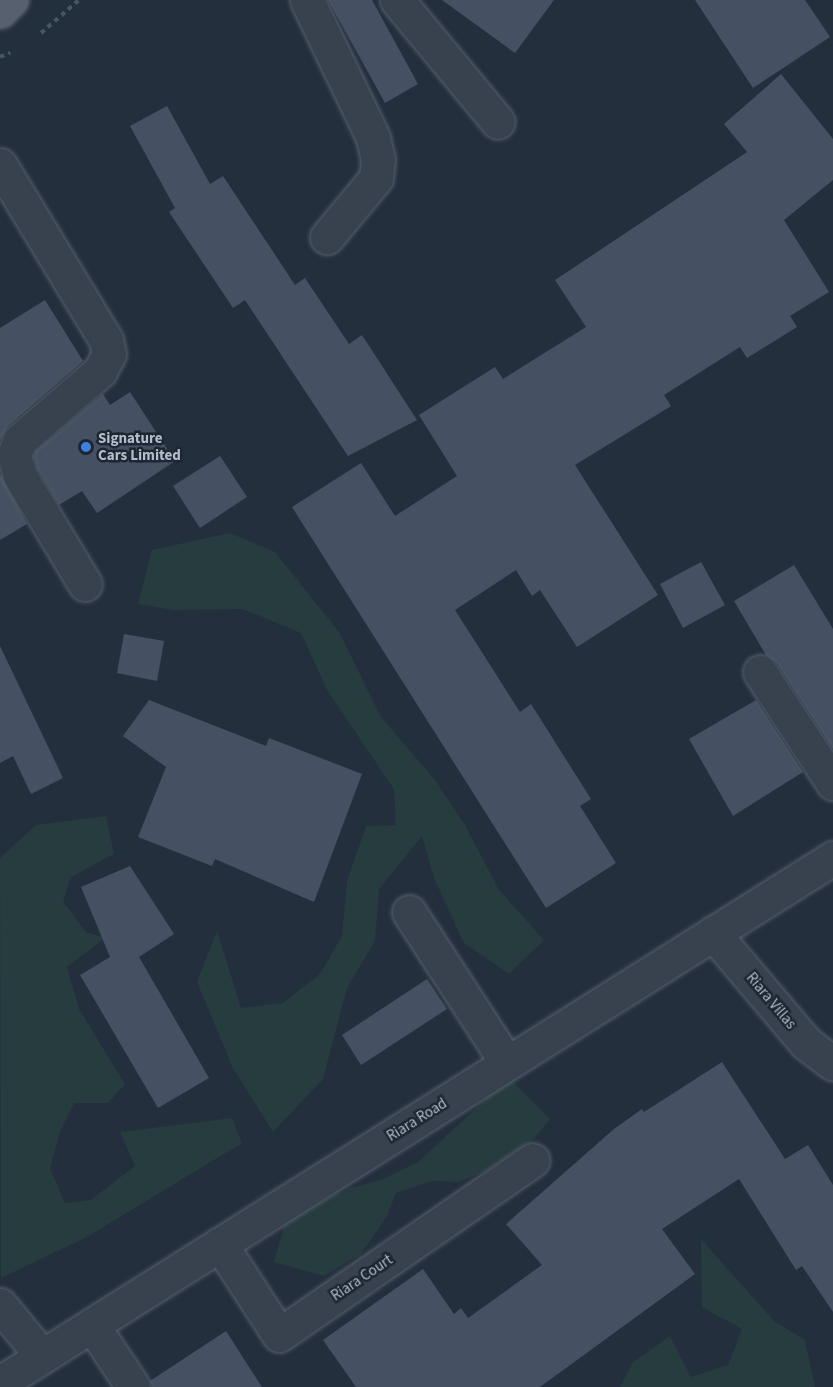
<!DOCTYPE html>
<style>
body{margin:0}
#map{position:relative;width:833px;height:1387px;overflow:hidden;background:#242f3e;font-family:"Source Sans 3",sans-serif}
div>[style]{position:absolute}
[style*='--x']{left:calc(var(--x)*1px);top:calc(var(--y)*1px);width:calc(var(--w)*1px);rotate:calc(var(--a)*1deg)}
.green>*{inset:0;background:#263c3f}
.building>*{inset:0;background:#455162}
.path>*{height:4px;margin-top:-2px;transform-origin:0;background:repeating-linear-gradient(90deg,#44595c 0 4.5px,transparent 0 9px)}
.roads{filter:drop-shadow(0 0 2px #565f6c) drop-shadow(0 0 2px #565f6c)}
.minor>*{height:33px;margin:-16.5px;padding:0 16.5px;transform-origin:16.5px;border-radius:16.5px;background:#38414e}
.major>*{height:33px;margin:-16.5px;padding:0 16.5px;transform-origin:16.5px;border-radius:16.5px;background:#56606e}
.dots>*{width:16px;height:16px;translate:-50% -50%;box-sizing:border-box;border:3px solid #1d2633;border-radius:50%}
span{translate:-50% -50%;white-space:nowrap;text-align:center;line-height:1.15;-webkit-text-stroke:5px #1d2633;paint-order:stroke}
.poi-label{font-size:15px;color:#b4bcc9;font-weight:700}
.left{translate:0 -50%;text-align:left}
.street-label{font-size:15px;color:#b4bcc9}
</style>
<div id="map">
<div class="green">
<div style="clip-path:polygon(230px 533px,275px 552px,339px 632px,381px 717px,435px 780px,465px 825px,499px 890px,544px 940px,509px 974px,464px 943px,434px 878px,422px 836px,379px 889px,375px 941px,347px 988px,323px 1079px,273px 1132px,233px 1068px,197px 982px,217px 931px,241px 1008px,283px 1003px,320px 974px,342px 936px,347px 881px,366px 826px,396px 825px,394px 789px,327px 690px,301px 633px,243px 609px,174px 610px,138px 604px,152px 550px)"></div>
<div style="clip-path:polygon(106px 816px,114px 854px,71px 877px,63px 902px,86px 932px,105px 938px,67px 967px,79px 1009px,125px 1084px,108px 1103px,74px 1103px,59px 1134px,50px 1169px,65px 1203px,91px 1200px,135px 1166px,120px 1132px,232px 1118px,242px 1143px,87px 1237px,1px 1278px,0 858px,36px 825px)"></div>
<div style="clip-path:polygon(509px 1078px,550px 1119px,533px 1140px,485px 1171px,459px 1182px,432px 1181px,396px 1193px,387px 1216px,361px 1254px,324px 1276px,274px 1262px,286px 1219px,350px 1188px,381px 1180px,418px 1162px)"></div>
<div style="clip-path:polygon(701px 1239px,774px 1321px,805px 1340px,815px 1387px,620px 1387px,633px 1362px,670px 1336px,691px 1377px,728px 1365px,742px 1329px,702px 1307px)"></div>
</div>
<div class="building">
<div style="clip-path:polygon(328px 0,372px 0,418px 84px,385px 103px)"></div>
<div style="clip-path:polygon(442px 0,554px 0,515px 53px)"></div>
<div style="clip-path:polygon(695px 0,805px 0,830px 37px,753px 88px)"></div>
<div style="clip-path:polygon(781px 74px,833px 139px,833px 180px,784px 220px,829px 292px,790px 316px,797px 327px,747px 358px,740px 347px,664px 395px,671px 406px,575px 465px,658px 595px,577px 647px,540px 590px,532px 596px,516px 570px,455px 610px,520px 712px,531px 704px,591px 799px,580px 806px,616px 863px,546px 908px,292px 507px,361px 463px,395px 516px,457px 476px,419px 415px,495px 367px,503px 379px,586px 327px,555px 280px,747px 152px,724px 124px)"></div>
<div style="clip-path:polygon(167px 106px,210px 184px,223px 176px,295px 285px,305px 278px,349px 344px,362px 335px,417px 420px,348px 456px,245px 300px,233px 308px,169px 212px,175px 208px,130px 126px)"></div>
<div style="clip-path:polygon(45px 300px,83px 361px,8px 426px,0 440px,0 328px)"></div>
<div style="clip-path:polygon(130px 392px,175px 461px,97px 513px,82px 491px,59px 505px,37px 468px,34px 456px,36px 451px,103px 394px,110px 405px)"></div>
<div style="clip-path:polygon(220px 456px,247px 497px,200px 528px,173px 486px)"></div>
<div style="clip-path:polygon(0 474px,27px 524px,0 540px)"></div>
<div style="clip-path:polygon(701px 562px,725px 605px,683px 628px,660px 584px)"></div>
<div style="clip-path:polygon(794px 565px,833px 629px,833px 749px,776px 662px,766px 655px,734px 601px)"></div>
<div style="clip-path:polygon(124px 634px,164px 641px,157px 681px,117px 673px)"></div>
<div style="clip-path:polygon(0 646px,63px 778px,31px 794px,13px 756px,0 763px)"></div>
<div style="clip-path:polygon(149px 700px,266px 746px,269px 738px,362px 774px,314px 902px,215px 859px,212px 866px,138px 837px,166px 767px,123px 736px)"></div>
<div style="clip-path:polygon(756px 700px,803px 772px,733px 816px,689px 739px)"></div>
<div style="clip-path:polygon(130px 866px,174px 934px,139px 957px,209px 1078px,158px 1108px,80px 975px,110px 957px,81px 887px)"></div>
<div style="clip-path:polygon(427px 979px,447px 1009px,361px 1065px,342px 1035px)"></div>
<div style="clip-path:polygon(722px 1062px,785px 1159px,808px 1145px,833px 1185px,833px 1312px,802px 1266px,796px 1270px,739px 1179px,662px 1229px,695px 1274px,540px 1387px,356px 1387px,323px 1340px,423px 1269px,454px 1314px,461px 1308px,468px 1318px,542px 1265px,506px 1224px,614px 1129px,642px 1109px,644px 1112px)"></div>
<div style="clip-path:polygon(226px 1331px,262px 1387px,152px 1387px,150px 1381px)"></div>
</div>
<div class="path">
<div style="--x:41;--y:33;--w:50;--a:-41"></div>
<div style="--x:0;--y:57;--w:11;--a:-22"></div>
</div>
<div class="roads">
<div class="minor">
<div style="--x:307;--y:0;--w:153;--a:64.4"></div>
<div style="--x:373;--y:138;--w:22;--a:77"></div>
<div style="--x:378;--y:159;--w:19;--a:96"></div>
<div style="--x:376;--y:178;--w:77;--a:129.7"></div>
<div style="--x:397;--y:0;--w:158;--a:50.4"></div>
<div style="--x:0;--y:165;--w:205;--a:58.8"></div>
<div style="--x:106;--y:340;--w:14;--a:78"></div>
<div style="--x:109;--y:354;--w:19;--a:118"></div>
<div style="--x:100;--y:371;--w:106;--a:139.2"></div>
<div style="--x:20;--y:440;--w:16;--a:112"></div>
<div style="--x:14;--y:455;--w:22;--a:74"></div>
<div style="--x:20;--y:476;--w:126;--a:59"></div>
<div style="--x:760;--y:672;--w:133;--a:56.7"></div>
<div style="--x:409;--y:912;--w:180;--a:57"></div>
<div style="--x:713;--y:933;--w:144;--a:49.8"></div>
<div style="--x:806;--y:1043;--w:34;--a:37"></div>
<div style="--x:220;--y:1244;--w:108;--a:57"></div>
<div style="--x:279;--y:1335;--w:308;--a:-34.6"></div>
<div style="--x:0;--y:1305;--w:66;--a:50.5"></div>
<div style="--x:92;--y:1325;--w:74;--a:56.5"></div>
<div style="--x:0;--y:1383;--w:985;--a:-32.22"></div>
</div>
<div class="major">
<div style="--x:0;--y:11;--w:16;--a:-45"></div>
</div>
</div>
<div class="dots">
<div style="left:86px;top:447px;background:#3f7fe0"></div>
</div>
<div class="poi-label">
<span class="left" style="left:98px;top:447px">Signature<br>Cars Limited</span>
</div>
<div class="street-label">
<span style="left:771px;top:1001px;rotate:50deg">Riara Villas</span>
<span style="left:417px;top:1120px;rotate:-32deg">Riara Road</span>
<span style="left:362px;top:1278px;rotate:-34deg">Riara Court</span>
</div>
</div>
